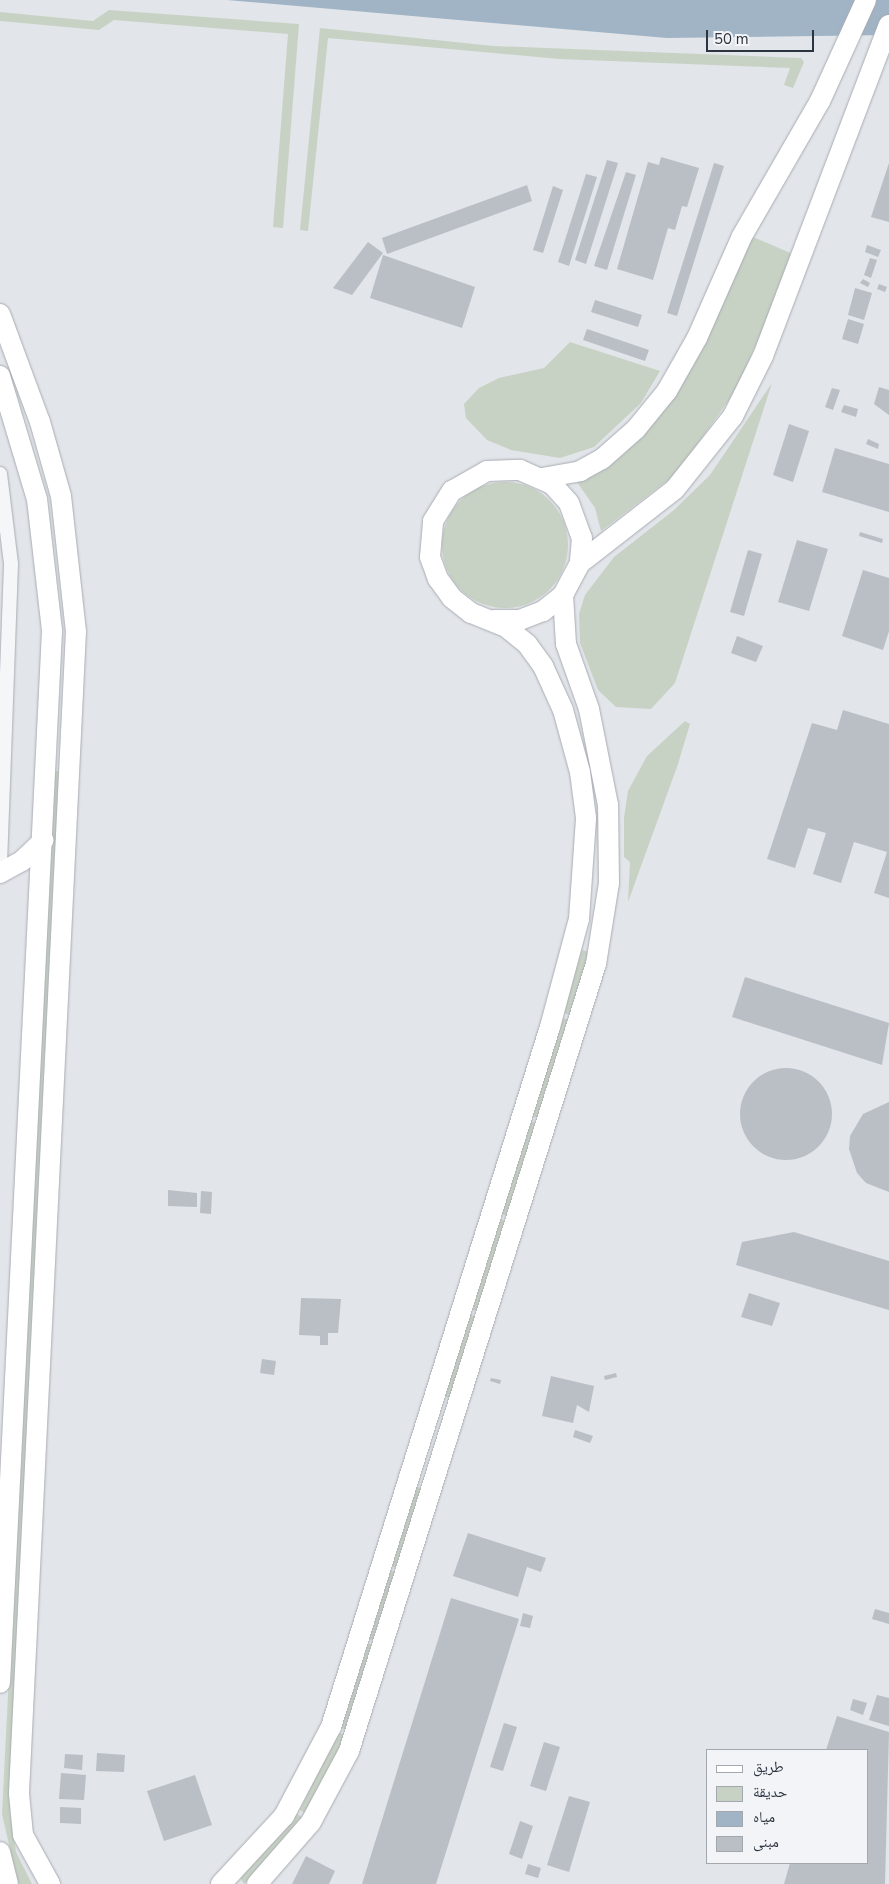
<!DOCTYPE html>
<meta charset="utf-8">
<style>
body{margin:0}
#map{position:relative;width:889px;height:1884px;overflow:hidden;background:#e2e5e9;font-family:"Nunito Sans","Noto Naskh Arabic",sans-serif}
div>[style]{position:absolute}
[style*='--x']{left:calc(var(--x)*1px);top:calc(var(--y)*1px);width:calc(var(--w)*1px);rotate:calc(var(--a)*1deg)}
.green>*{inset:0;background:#c8d2c4}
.round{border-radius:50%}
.water>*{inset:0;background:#a0b4c6}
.building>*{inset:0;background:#babfc6}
.roads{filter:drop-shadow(0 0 1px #a8acb3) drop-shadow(0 0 1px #a8acb3)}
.minor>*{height:14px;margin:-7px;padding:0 7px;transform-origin:7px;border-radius:7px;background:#f4f6f8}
.secondary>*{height:20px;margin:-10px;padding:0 10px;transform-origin:10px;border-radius:10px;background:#fff}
span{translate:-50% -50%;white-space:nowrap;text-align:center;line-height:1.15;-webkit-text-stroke:5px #f2f4f7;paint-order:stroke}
.legend{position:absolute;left:706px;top:1749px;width:162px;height:115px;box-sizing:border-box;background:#f2f4f7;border:1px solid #a3a7ae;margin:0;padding:6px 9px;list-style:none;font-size:15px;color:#2c3440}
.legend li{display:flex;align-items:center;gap:10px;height:25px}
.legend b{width:25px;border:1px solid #a3a7ae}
.scale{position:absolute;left:706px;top:30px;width:108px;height:22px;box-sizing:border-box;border:2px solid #2c3440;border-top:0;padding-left:6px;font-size:15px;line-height:18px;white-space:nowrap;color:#2c3440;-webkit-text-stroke:4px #f2f4f7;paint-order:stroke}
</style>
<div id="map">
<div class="green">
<div style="clip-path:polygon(109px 10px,299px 24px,283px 228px,273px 227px,288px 34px,114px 20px,99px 30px,0 21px,0 12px,93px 21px)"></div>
<div style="clip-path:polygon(320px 28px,493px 46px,801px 58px,804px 62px,793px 88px,784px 85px,790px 68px,559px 59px,328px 38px,308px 231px,300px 230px)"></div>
<div style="clip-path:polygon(753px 237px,795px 255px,736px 390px,676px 474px,601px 531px,595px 508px,577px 482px,602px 471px,624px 454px,673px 399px,701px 352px)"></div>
<div style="clip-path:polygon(570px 342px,660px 371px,641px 403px,594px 447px,560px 458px,511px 450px,487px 440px,466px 418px,464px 404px,479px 388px,499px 378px,544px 368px)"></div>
<div style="clip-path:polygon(772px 383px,675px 683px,651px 709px,616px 707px,598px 690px,580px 643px,579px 614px,585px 595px,614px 557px,674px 510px,710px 475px)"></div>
<div class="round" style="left:442px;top:482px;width:126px;height:126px"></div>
<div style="clip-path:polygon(685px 721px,690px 724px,678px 764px,628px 902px,630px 862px,624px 857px,624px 818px,628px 791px,647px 756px)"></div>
<div style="clip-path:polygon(55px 771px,62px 771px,10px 1812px,16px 1852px,32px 1884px,18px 1884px,2px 1814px)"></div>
<div style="clip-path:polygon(582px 950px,589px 952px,570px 1015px,563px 1013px)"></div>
<div style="clip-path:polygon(562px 1018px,569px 1020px,539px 1118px,531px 1116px)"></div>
<div style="clip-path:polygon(529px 1121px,537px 1123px,508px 1216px,500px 1214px)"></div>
<div style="clip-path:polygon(499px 1219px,506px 1221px,477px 1311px,470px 1309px)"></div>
<div style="clip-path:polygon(469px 1314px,476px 1317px,450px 1398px,442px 1396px)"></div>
<div style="clip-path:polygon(415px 1486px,422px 1489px,397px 1568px,389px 1565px)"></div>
<div style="clip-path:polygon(388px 1570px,396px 1572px,374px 1641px,367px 1638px)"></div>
<div style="clip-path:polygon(365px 1643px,373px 1645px,347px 1730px,339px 1727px)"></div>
<div style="clip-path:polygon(337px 1732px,345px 1735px,339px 1751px,306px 1814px,300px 1810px)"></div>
<div style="clip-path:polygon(297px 1814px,304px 1818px,244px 1884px,240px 1878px)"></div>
</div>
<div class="water">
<div style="clip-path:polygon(227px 0,889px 0,889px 35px,667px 38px)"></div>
</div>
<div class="building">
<div style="clip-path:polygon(661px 157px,699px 168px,687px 207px,682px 206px,675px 230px,668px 228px,653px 280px,617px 269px,648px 162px,659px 165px)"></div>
<div style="clip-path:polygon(607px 160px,618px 163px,586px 264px,575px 260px)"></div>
<div style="clip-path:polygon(714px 163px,724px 166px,677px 316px,667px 313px)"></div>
<div style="clip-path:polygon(889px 163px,889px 222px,871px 217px)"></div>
<div style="clip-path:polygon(626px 172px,636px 175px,607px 270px,594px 266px)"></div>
<div style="clip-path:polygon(586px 174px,597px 177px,569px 266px,558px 262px)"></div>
<div style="clip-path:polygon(527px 185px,532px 201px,387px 254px,382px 238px)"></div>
<div style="clip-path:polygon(553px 186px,563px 190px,543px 253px,533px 250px)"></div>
<div style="clip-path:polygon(368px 242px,383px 253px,352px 295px,333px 288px)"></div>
<div style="clip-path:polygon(867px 245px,881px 250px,878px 257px,865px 252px)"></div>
<div style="clip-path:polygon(383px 255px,475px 287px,462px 328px,370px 298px)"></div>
<div style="clip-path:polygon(870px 258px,877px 260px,871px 278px,864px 275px)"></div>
<div style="clip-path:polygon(863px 279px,870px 283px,868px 287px,860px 283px)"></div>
<div style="clip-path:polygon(879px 284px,887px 287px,885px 292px,877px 289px)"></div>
<div style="clip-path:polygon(855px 288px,872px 293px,864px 320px,848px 315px)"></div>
<div style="clip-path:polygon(595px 300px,642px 315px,638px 327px,591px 312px)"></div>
<div style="clip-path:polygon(848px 319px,864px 324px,858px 344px,842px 339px)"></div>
<div style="clip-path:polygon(587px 329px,649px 350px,645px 361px,583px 340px)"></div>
<div style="clip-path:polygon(879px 387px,889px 390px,889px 415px,874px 404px)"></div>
<div style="clip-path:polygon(832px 388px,840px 390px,833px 410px,825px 407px)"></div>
<div style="clip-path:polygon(844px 405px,858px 409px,856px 417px,841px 412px)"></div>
<div style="clip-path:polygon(789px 424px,809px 431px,793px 482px,773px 475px)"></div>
<div style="clip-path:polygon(868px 439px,879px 444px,878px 449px,866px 444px)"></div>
<div style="clip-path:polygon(835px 448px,889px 464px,889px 512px,822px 492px)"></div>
<div style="clip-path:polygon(860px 532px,883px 539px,882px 543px,859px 536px)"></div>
<div style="clip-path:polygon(797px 540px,828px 549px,809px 611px,778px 602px)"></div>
<div style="clip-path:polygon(748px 550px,762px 554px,744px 616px,730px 612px)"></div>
<div style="clip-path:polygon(863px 570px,889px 578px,889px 631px,883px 650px,842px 636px)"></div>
<div style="clip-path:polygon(737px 636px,763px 646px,756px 662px,731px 653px)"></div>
<div style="clip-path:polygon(843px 710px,889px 724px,889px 898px,874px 893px,887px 852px,854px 842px,841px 883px,813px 874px,826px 833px,808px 828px,795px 868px,767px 859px,812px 723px,837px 730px)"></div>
<div style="clip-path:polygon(745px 977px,889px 1023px,882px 1065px,732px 1017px)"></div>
<div class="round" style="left:740px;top:1068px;width:92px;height:92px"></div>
<div style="clip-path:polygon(889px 1102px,889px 1192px,866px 1183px,857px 1173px,849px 1149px,850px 1136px,863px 1114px)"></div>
<div style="clip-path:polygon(168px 1190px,197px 1193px,197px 1207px,168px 1206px)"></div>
<div style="clip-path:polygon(201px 1191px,212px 1192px,211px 1214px,200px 1213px)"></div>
<div style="clip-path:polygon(794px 1232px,889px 1261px,889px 1310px,736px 1265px,742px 1242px)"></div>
<div style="clip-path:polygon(749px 1293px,780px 1303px,772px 1326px,741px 1317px)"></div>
<div style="clip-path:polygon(301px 1298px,341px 1299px,338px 1333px,328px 1333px,328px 1345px,320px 1345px,320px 1336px,299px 1335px)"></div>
<div style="clip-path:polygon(262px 1359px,276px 1361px,274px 1375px,260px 1373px)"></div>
<div style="clip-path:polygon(616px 1373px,617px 1377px,605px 1380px,604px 1376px)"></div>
<div style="clip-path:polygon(551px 1376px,594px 1386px,589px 1412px,577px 1405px,573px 1423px,542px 1416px)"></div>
<div style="clip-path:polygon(491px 1378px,501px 1380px,500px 1384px,490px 1381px)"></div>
<div style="clip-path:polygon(575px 1430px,593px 1436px,590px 1443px,573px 1437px)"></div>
<div style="clip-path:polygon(468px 1533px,546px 1558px,541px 1572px,527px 1567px,518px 1597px,453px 1576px)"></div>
<div style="clip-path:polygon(451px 1598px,519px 1619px,436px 1884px,362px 1884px)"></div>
<div style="clip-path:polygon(875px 1609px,889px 1613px,889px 1624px,872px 1619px)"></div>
<div style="clip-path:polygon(523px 1613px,533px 1616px,530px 1628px,520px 1626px)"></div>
<div style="clip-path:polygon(877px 1695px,889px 1698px,889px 1726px,869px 1720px)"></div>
<div style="clip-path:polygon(853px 1699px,867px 1703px,863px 1715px,850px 1710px)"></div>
<div style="clip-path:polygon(837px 1716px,889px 1732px,885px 1884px,784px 1884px,790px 1863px,868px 1863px,868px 1750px,826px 1750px)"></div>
<div style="clip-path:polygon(504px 1723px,517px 1727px,503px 1771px,490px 1767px)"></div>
<div style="clip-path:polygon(544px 1742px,560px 1747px,546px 1791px,530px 1786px)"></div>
<div style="clip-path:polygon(97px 1753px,125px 1755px,124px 1772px,96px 1771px)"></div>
<div style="clip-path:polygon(65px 1754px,83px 1755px,82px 1770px,64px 1768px)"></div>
<div style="clip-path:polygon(61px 1773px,86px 1775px,84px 1800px,59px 1799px)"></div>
<div style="clip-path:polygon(195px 1775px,212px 1825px,164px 1841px,147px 1791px)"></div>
<div style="clip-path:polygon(569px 1796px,590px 1802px,569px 1872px,547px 1865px)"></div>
<div style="clip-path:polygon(60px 1807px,81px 1808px,81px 1824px,60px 1823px)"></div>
<div style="clip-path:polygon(520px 1821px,533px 1826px,522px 1859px,509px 1854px)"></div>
<div style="clip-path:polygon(306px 1856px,335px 1871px,329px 1884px,292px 1884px)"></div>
<div style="clip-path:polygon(528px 1864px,541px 1868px,538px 1878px,525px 1874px)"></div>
</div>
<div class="roads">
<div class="minor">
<div style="--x:0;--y:474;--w:91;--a:83"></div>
<div style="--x:11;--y:564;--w:303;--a:92.1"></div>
</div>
<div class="secondary">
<div style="--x:0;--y:314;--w:115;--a:69.7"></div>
<div style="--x:40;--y:422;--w:77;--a:74.2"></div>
<div style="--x:61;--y:496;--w:136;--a:83.7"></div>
<div style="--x:76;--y:631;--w:1164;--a:92.81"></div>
<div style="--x:19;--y:1794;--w:41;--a:84.4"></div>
<div style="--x:23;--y:1835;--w:56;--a:61.1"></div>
<div style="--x:0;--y:376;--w:128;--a:73.3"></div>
<div style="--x:37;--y:499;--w:133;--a:83.5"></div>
<div style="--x:52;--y:631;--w:1053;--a:92.83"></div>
<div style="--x:542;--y:478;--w:39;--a:-10"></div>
<div style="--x:580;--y:471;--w:25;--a:-29"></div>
<div style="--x:602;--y:459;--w:45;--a:-41.4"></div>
<div style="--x:636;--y:429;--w:49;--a:-50.8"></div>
<div style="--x:667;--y:391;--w:61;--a:-60.5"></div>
<div style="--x:697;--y:338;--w:111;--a:-66.2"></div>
<div style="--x:742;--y:236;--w:156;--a:-60"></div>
<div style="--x:820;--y:101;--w:111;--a:-65.5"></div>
<div style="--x:580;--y:563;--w:120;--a:-37.9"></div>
<div style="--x:675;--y:489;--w:93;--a:-51.5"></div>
<div style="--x:733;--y:416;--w:67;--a:-63.4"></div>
<div style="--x:763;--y:356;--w:354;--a:-69.2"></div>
<div style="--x:0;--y:873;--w:25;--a:-29"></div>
<div style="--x:22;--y:861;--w:30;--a:-44"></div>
<div style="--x:0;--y:1852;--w:33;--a:76"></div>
<div style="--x:221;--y:1884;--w:93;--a:-47.2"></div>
<div style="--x:284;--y:1816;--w:101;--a:-62.2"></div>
<div style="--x:331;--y:1727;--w:733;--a:-72.63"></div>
<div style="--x:550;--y:1027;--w:112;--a:-75"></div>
<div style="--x:579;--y:919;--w:101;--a:-86"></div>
<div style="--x:586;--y:818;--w:46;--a:-97.4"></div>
<div style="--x:580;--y:772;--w:64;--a:-105.3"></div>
<div style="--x:563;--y:710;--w:48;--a:-114.4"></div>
<div style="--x:543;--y:666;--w:27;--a:-126"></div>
<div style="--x:527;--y:644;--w:27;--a:-141"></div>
<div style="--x:506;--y:627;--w:38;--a:-158"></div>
<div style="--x:471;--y:613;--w:24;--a:-142"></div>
<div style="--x:452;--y:598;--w:24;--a:-126"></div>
<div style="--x:438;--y:579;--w:23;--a:-110"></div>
<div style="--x:430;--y:557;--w:36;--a:-85"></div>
<div style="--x:433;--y:521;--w:36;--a:-58"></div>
<div style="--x:452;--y:491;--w:40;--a:-29.7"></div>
<div style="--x:487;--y:471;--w:33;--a:-2"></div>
<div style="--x:520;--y:470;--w:35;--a:24"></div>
<div style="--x:552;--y:484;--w:25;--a:48"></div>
<div style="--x:569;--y:503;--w:37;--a:70"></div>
<div style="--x:582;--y:538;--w:25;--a:95"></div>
<div style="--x:580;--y:563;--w:36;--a:118"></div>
<div style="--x:563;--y:595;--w:26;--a:141"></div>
<div style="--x:543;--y:611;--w:26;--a:159"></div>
<div style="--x:519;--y:620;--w:25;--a:180"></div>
<div style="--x:257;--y:1884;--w:82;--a:-48.9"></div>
<div style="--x:311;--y:1822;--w:81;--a:-61.8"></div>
<div style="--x:349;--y:1751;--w:825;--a:-72.58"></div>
<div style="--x:596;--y:964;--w:82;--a:-80.9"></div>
<div style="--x:609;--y:883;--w:78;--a:-90.7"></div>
<div style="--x:608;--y:805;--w:98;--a:-101.2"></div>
<div style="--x:589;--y:709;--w:69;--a:-109.5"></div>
<div style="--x:566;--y:644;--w:49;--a:-93.5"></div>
</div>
</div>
<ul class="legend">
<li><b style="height:6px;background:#fff"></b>طريق</li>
<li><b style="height:14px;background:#c8d2c4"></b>حديقة</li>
<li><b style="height:14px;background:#a0b4c6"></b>مياه</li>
<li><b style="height:14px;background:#babfc6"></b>مبنى</li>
</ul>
<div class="scale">50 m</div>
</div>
